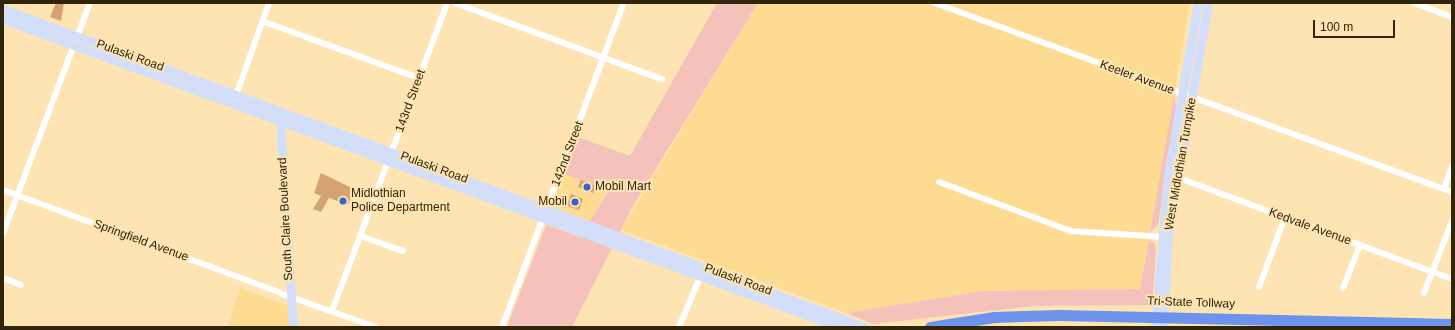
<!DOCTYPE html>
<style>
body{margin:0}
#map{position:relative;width:1455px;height:330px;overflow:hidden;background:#fde4b2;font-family:Helvetica,sans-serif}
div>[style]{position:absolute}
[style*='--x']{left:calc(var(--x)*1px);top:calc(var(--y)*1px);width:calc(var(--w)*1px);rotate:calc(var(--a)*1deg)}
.built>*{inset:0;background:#fddb92}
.green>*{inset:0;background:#f5c1bb}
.building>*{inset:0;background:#d5a271}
.street>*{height:6px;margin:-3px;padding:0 3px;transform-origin:3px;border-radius:3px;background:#fff}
.secondary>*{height:9px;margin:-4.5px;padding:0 4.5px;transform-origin:4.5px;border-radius:4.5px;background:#d3dffa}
.highway>*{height:11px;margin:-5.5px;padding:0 5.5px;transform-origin:5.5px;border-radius:5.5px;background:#6d93ed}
.dots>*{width:11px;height:11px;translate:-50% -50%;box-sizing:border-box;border:2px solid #fde4b2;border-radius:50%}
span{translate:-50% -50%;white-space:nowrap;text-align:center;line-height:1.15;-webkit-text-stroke:4px #fde4b2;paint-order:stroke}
.street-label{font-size:12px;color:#30250a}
.poi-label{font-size:12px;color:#30250a}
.left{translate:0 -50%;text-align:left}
.right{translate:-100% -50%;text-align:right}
.frame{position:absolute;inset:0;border:4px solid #30250a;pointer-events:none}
.scale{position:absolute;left:1313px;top:20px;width:82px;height:18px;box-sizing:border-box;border:2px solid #30250a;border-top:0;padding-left:5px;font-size:12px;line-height:14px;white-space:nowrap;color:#30250a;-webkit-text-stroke:3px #fde4b2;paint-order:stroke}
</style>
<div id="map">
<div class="built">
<div style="clip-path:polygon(758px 3px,1190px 3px,1140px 289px,982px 291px,847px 313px,621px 230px)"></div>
<div style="clip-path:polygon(564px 174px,609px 189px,589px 222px,556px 208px,554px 200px)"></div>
<div style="clip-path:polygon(240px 288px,289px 306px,290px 327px,227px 327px)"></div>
</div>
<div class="green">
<div style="clip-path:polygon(717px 3px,758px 3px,633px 206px,572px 327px,507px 327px,546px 225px,580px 237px,609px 190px,564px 174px,578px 137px,630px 156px)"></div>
<div style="clip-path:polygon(1174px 95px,1176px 106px,1158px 225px,1150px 232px)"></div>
<div style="clip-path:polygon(1149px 240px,1155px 243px,1156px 250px,1152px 305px,1034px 306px,873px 324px,847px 313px,982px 291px,1140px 289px)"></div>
</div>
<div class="building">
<div style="clip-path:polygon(56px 3px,64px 3px,61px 21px,50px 17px)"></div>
<div style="clip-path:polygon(321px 173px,354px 189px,348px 205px,329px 198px,321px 212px,313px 209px,321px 196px,314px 193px)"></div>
<div style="clip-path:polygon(581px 180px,596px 186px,593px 193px,578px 187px)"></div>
<div style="clip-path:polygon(571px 194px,583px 199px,579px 210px,567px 206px)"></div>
</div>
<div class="street">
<div style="--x:455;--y:3;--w:221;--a:20.2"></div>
<div style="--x:935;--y:3;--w:550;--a:20.08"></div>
<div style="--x:1414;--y:3;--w:40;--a:20.2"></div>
<div style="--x:262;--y:21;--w:167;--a:20"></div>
<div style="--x:235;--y:98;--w:101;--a:-70.3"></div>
<div style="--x:1176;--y:177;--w:294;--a:20.3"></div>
<div style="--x:939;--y:182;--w:141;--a:20.4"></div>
<div style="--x:1071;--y:231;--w:94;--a:3.7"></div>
<div style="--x:1444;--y:189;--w:24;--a:-71"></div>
<div style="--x:3;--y:190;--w:294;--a:20.3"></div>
<div style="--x:3;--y:233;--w:246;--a:-69.3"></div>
<div style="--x:360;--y:236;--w:46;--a:19.2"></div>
<div style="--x:3;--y:278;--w:19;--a:21"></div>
<div style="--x:1259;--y:287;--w:75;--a:-69.6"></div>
<div style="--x:1343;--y:288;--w:46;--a:-68.4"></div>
<div style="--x:1424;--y:293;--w:77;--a:-68.7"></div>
<div style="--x:282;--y:294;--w:99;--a:19.5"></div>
<div style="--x:332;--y:311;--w:329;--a:-69.5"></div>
<div style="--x:502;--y:327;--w:346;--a:-69.4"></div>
<div style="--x:679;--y:327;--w:54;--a:-67.2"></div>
</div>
<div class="secondary">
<div style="--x:3;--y:9;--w:918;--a:20.27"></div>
<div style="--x:3;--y:19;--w:891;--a:20.22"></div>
<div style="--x:280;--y:119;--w:208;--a:86.4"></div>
<div style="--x:1155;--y:327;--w:153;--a:-85.1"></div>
<div style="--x:1168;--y:175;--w:175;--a:-80.1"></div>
<div style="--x:1163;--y:327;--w:90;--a:-86.8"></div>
<div style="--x:1168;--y:237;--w:237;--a:-80.3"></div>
</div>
<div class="highway">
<div style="--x:930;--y:327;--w:65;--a:-8.9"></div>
<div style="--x:994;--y:317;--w:65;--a:-1.8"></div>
<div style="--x:1059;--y:315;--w:393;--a:1.3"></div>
</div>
<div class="dots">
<div style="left:587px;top:187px;background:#3760d1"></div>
<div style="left:343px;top:201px;background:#3760d1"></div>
<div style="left:575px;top:202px;background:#3760d1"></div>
</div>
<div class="street-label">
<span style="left:130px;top:56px;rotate:20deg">Pulaski Road</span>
<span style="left:1137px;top:78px;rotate:20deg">Keeler Avenue</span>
<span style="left:411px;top:101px;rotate:-70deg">143rd Street</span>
<span style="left:568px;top:154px;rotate:-69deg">142nd Street</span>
<span style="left:1181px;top:164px;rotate:-80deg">West Midlothian Turnpike</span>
<span style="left:434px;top:168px;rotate:20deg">Pulaski Road</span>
<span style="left:286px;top:219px;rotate:-93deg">South Claire Boulevard</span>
<span style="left:1310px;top:227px;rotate:20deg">Kedvale Avenue</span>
<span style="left:141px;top:241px;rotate:20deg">Springfield Avenue</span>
<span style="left:738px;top:280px;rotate:20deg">Pulaski Road</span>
<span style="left:1191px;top:303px;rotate:2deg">Tri-State Tollway</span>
</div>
<div class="poi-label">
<span class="left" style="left:595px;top:187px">Mobil Mart</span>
<span class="left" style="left:351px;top:201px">Midlothian<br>Police Department</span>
<span class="right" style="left:567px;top:202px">Mobil</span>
</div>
<div class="frame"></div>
<div class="scale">100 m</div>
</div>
